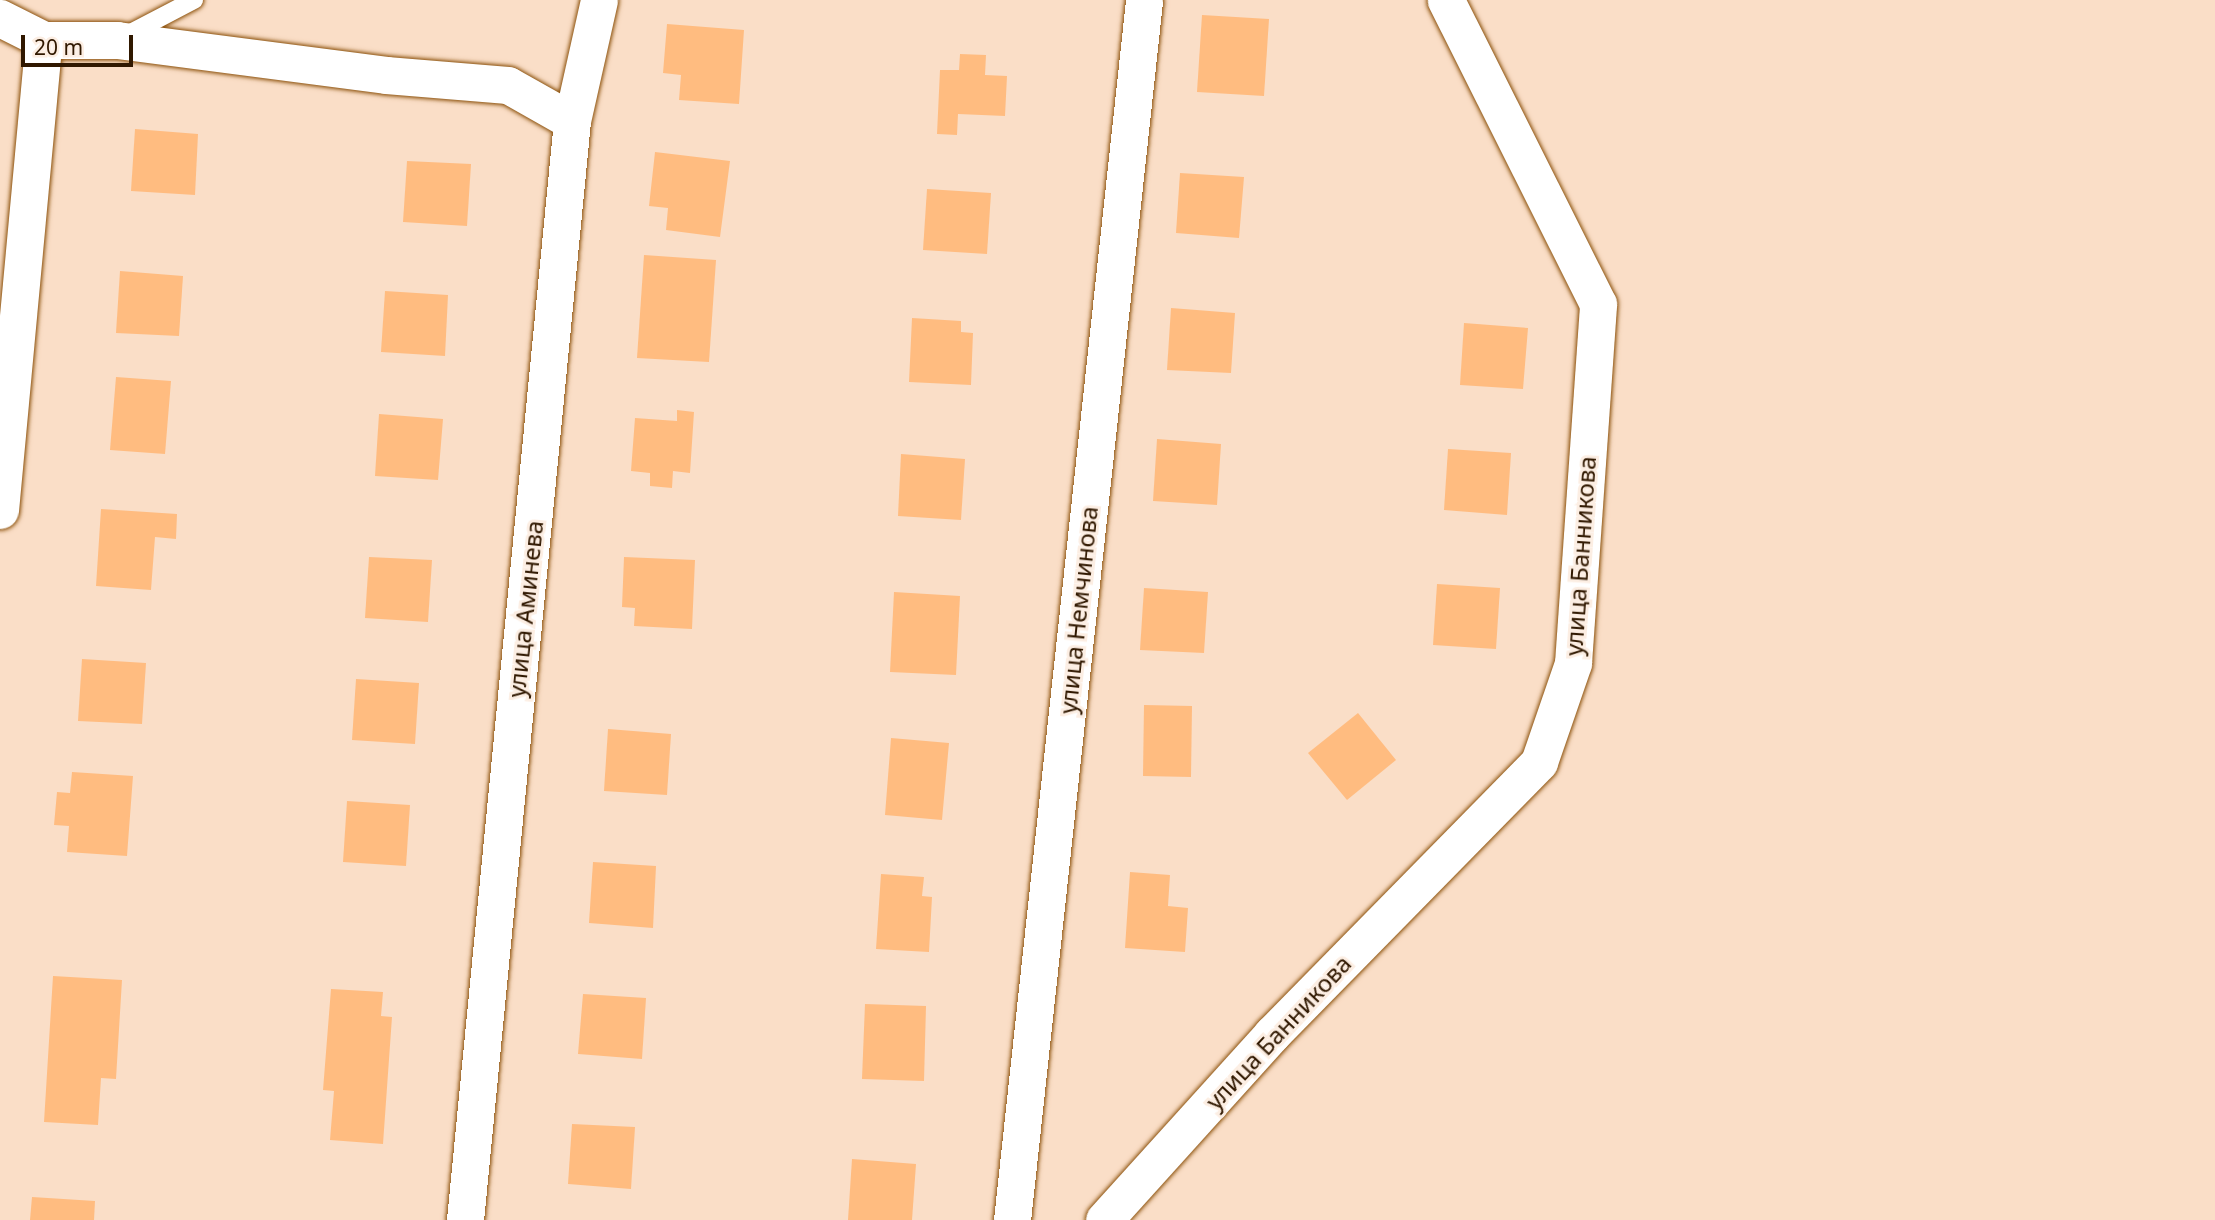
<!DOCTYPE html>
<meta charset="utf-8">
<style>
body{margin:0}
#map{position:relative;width:2215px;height:1220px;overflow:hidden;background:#fadec7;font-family:"Noto Sans",sans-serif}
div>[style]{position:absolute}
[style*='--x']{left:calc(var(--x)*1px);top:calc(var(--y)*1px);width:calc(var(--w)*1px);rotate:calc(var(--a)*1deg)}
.building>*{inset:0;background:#ffbc80}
.roads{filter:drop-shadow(0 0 2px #8c510b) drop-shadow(0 0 2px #8c510b)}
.lane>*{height:18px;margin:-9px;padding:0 9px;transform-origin:9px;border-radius:9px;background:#fff}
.street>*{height:37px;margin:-18.5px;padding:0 18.5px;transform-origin:18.5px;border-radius:18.5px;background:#fff}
span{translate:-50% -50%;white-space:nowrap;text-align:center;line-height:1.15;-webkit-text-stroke:6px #fceee3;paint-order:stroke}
.street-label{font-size:24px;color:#301800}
.scale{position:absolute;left:21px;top:35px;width:112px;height:32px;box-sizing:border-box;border:4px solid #301800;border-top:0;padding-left:9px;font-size:21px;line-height:24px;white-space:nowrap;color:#301800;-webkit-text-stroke:5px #fceee3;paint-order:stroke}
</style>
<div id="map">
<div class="building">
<div style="clip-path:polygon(1202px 15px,1269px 19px,1264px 96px,1197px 92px)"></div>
<div style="clip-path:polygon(667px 24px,744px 30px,739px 104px,679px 100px,681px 75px,663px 73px)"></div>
<div style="clip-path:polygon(960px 54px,986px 55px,985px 75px,1007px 76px,1005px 116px,958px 114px,957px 135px,937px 134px,940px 70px,959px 70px)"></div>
<div style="clip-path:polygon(135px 129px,198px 134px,195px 195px,131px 191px)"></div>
<div style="clip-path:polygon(655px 152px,730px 161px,720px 237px,666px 230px,668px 208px,649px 206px)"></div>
<div style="clip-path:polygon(407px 161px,471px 164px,467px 226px,403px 222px)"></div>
<div style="clip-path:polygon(1180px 173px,1244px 177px,1239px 238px,1176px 233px)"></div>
<div style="clip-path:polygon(927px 189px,991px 193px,987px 254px,923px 250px)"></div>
<div style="clip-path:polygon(644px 255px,716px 260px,709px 362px,637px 358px)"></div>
<div style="clip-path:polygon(120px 271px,183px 276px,179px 336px,116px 333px)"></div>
<div style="clip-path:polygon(385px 291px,448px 295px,445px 356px,381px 352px)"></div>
<div style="clip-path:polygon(1171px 308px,1235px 313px,1231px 373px,1167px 370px)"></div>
<div style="clip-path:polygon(912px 318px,961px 321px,961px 332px,973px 333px,971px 385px,909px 382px)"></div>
<div style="clip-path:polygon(1464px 323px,1528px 328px,1523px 389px,1460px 385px)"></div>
<div style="clip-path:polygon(116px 377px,171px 381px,165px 454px,110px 450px)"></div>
<div style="clip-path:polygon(677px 410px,694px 412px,690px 473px,673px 471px,672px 488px,650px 486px,650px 473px,631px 471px,635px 418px,677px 421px)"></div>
<div style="clip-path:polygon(379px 414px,443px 419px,438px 480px,375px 476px)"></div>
<div style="clip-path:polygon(1157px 439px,1221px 444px,1217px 505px,1153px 501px)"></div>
<div style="clip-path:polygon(1448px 449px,1511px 453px,1507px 515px,1444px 510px)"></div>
<div style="clip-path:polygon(901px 454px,965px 459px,961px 520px,898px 516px)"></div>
<div style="clip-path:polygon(101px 509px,177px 514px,176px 539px,155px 537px,151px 590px,96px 586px)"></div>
<div style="clip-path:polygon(369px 557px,432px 560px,428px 622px,365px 618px)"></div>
<div style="clip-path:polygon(624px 557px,695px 560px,692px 629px,634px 626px,635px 608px,622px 607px)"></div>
<div style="clip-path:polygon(1437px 584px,1500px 588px,1496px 649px,1433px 645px)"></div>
<div style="clip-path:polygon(1144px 588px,1208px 592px,1204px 653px,1140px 650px)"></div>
<div style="clip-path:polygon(894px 592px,960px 596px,956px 675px,890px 672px)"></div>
<div style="clip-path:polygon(82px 659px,146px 663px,142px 724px,78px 721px)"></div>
<div style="clip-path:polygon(356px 679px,419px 683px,415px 744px,352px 740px)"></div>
<div style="clip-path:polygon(1144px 705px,1192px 706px,1191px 777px,1143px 776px)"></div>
<div style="clip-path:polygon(1358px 713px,1396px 760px,1347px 800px,1308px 753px)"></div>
<div style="clip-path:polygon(608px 729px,671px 734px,667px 795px,604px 791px)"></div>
<div style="clip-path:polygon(891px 738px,949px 743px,942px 820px,885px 815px)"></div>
<div style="clip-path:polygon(72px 772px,133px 776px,127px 856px,67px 852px,69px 826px,54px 825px,57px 792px,70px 793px)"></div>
<div style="clip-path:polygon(347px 801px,410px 805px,406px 866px,343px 862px)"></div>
<div style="clip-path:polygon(593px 862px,656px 866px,653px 928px,589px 923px)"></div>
<div style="clip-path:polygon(1130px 872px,1170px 875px,1168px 906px,1188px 908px,1185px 952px,1125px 948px)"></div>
<div style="clip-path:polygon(881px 874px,924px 877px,922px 896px,932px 897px,929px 952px,876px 949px)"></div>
<div style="clip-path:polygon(53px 976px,122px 980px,116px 1079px,101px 1078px,98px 1125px,44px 1122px)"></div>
<div style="clip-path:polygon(331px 989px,383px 992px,381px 1016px,392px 1017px,383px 1144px,330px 1140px,334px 1091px,323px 1090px)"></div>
<div style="clip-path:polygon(583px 994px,646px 998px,642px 1059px,578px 1054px)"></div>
<div style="clip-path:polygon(865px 1004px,926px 1006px,924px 1081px,862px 1079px)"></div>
<div style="clip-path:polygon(572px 1124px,635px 1127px,631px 1189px,568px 1184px)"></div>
<div style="clip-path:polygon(852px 1159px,916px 1164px,912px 1220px,848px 1220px)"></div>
<div style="clip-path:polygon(32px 1197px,95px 1201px,94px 1220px,30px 1220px)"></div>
</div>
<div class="roads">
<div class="lane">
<div style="--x:125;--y:36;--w:78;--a:-27.6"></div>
</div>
<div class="street">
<div style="--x:0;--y:18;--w:49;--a:26.6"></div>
<div style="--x:44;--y:40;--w:73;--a:0"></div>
<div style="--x:117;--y:40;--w:271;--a:7.4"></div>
<div style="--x:386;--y:75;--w:122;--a:4.7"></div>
<div style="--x:508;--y:85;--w:73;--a:29.4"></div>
<div style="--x:0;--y:510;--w:472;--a:-84.7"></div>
<div style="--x:465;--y:1220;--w:1104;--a:-84.44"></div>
<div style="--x:572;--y:121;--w:124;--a:-77.4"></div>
<div style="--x:1012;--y:1220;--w:1227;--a:-83.82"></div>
<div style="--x:1104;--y:1220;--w:251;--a:-47.9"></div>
<div style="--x:1272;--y:1034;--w:381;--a:-45.5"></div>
<div style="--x:1539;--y:762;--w:105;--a:-71"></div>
<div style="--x:1573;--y:663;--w:360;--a:-86"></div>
<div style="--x:1598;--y:304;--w:340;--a:-116.6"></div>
</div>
</div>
<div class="street-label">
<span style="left:1580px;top:556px;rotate:-86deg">улица Банникова</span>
<span style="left:525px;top:609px;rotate:-84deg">улица Аминева</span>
<span style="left:1078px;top:610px;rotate:-84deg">улица Немчинова</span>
<span style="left:1278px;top:1032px;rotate:-47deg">улица Банникова</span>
</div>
<div class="scale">20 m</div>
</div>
